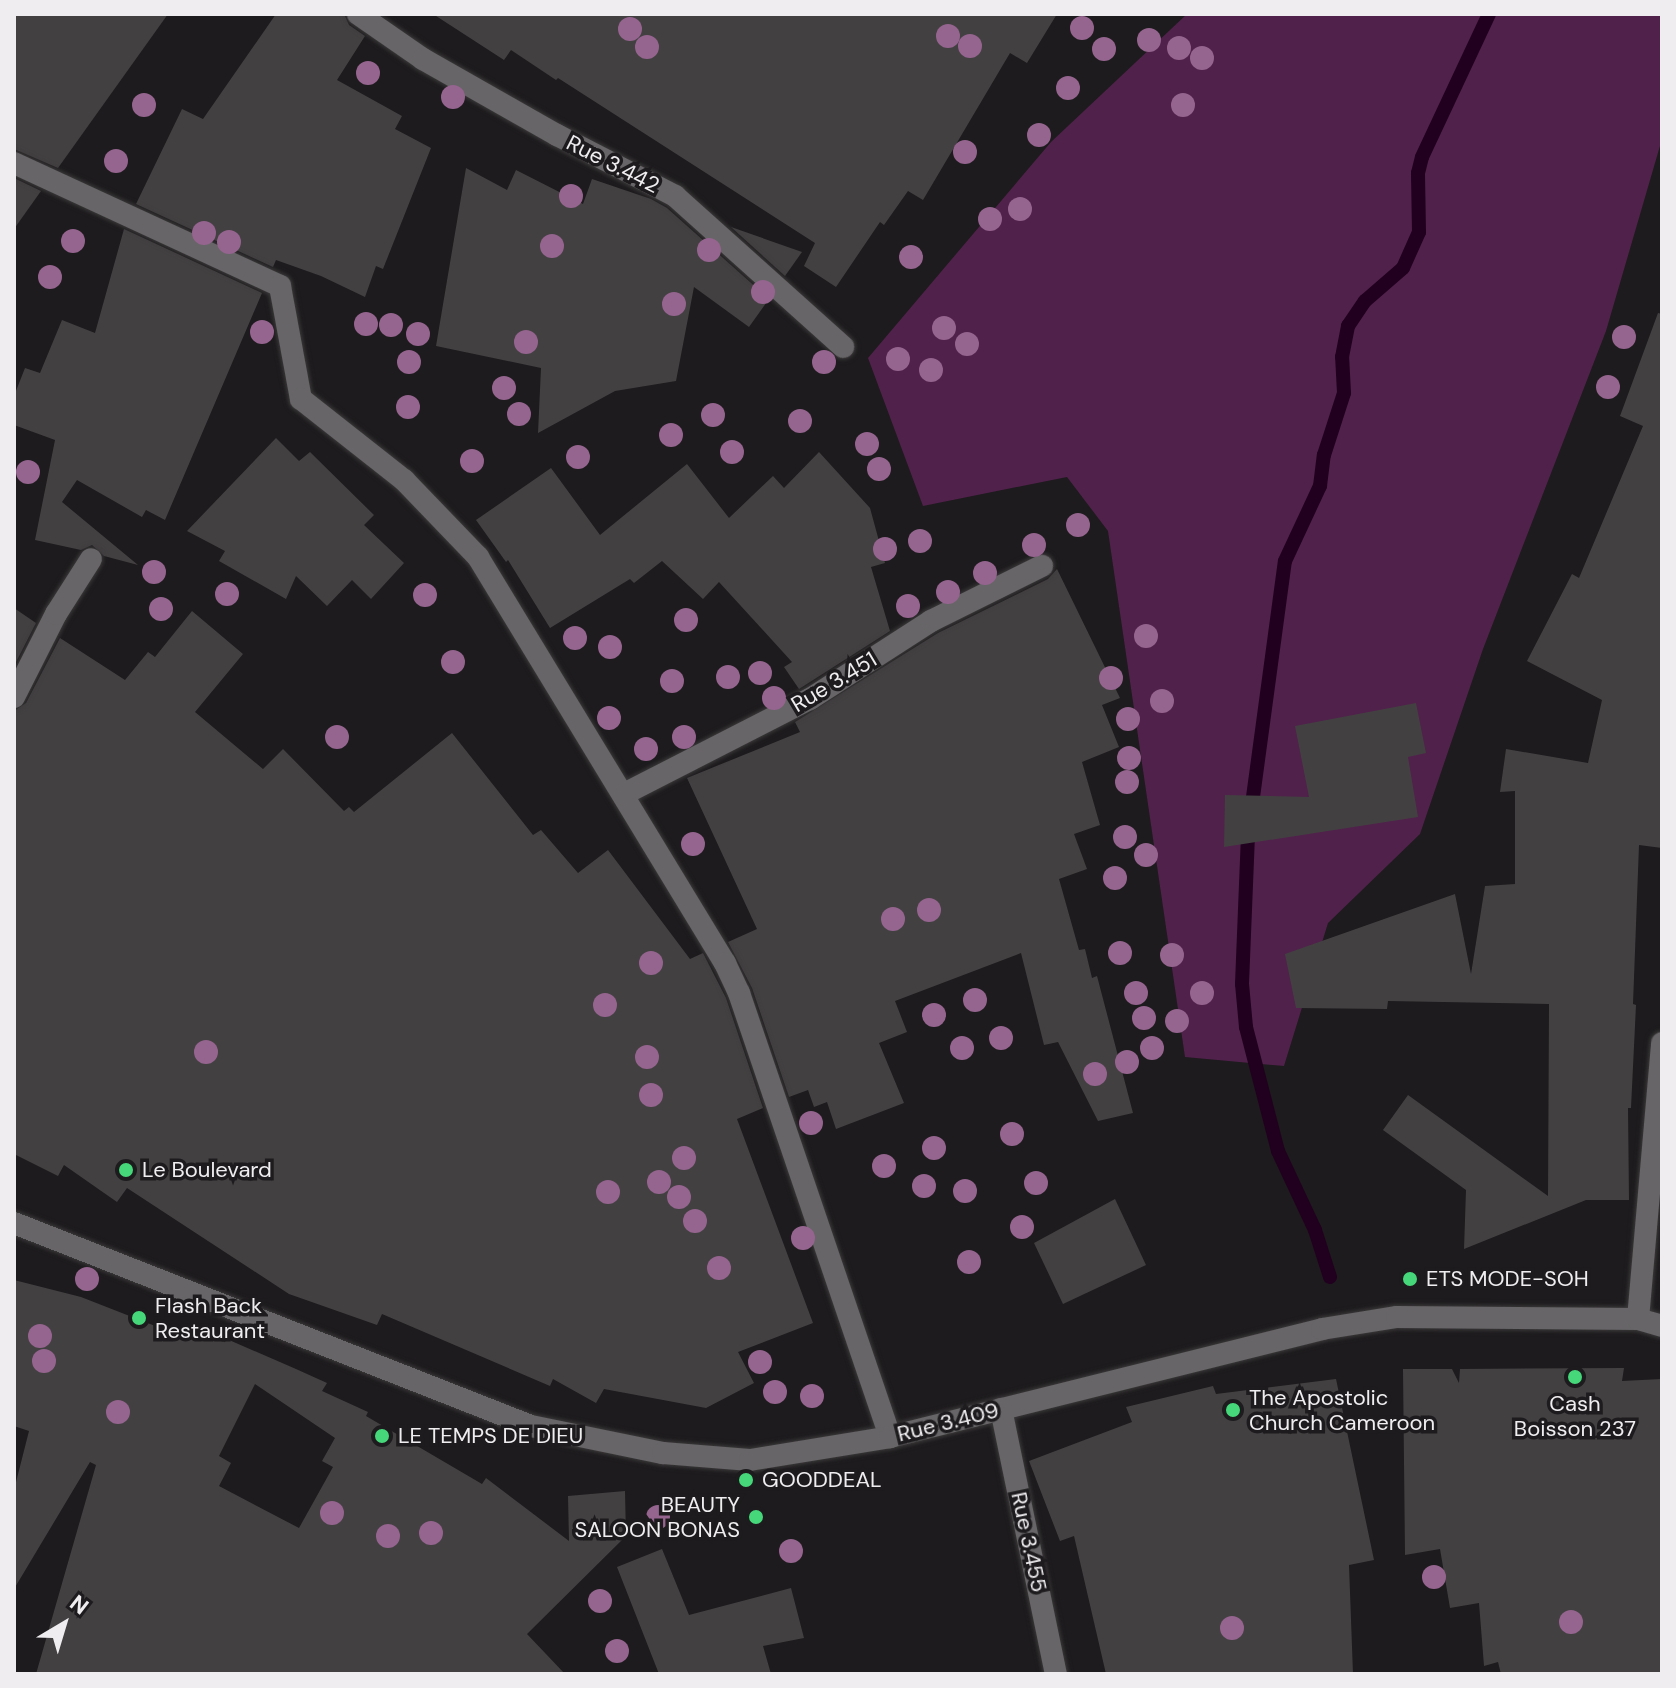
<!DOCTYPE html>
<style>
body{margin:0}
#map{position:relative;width:1676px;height:1688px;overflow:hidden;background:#1d1b1d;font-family:"DM Sans",sans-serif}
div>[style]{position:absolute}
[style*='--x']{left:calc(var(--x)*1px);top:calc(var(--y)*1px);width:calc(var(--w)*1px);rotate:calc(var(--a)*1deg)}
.green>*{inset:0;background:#50214b}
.stream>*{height:14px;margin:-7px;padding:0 7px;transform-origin:7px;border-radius:7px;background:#21001f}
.building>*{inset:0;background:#434042}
.roads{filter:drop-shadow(0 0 2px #3b393a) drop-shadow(0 0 2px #3b393a)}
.minor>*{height:22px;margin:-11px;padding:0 11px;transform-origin:11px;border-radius:11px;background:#676567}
.trees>*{width:24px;height:24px;margin:-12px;border-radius:50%;background:#95648f}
.dots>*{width:22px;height:22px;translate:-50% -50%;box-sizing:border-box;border:4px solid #1d1b1d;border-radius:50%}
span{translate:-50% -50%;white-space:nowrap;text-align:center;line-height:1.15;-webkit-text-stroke:7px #1d1b1d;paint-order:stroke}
.street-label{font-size:22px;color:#efedef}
.poi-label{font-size:22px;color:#efedef}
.left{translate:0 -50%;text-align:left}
.right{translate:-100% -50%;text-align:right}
.frame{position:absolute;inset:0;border:16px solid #efedef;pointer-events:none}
.north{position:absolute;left:24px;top:1584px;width:80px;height:80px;-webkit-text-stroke:6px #1d1b1d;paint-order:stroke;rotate:38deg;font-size:22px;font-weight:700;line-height:32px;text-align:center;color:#efedef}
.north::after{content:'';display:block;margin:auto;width:28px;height:36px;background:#efedef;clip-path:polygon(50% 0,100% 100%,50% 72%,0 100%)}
</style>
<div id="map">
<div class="green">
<div style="clip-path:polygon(1187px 14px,1662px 14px,1662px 139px,1606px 331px,1483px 649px,1420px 834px,1328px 923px,1284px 1066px,1185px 1057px,1108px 531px,1067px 477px,923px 506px,868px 358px,1051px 142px)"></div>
</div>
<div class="stream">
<div style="--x:1330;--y:1277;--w:49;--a:-107.7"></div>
<div style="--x:1315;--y:1230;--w:87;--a:-115.1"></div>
<div style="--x:1278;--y:1151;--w:128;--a:-104.5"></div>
<div style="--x:1246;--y:1027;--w:43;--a:-95.3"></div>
<div style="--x:1242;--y:984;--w:150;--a:-87.7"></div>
<div style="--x:1248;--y:834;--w:275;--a:-82.3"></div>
<div style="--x:1285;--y:561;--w:83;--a:-65"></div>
<div style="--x:1320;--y:486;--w:31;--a:-83"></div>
<div style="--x:1324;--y:455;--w:65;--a:-72.1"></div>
<div style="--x:1344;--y:393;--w:36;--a:-93"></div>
<div style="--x:1342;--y:357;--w:32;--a:-79"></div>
<div style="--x:1348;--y:326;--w:30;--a:-56"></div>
<div style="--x:1365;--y:301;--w:50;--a:-41"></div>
<div style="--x:1403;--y:268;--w:39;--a:-66"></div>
<div style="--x:1419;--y:232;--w:59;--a:-91"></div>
<div style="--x:1418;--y:173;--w:16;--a:-76"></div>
<div style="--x:1422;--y:157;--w:158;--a:-64.9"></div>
</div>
<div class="building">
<div style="clip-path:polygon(14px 14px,168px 14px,58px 168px,14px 149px)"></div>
<div style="clip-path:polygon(276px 14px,344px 14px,349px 25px,365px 36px,337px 80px,402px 116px,395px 129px,431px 148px,383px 269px,376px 266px,365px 297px,321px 276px,276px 260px,273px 267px,136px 204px,182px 109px,203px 119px)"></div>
<div style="clip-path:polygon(433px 14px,1057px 14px,1027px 63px,1010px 53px,923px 200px,908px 191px,884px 225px,880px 222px,836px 287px,804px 266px,815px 243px,558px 78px,556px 80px,511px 50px,504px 60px)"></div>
<div style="clip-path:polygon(466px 168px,507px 190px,516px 170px,583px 204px,592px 179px,651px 199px,667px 208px,769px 299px,749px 327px,694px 287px,676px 381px,615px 391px,538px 433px,541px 368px,436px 346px)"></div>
<div style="clip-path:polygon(14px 178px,41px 191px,14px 229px)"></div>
<div style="clip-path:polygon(731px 227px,802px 252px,785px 276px)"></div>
<div style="clip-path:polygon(124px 229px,262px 293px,165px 520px,146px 510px,142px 517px,77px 480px,62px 502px,138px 565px,104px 556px,92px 545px,81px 550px,35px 540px,55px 440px,14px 425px,14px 396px,25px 368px,40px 373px,62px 320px,95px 333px)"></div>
<div style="clip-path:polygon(1658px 313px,1662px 314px,1662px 848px,1639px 845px,1633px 1004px,1636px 1005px,1631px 1108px,1628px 1108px,1629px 1200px,1586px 1200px,1464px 1249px,1466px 1190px,1383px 1130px,1408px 1095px,1548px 1196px,1549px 1004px,1388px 1001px,1387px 1009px,1296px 1008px,1285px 954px,1455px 894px,1471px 974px,1485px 886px,1515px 884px,1515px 791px,1500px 792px,1506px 749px,1588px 763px,1602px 700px,1527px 661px,1572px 574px,1579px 578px,1643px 426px,1620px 416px)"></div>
<div style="clip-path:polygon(276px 438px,299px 461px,310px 452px,374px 515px,364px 525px,404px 563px,371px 599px,352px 580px,327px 606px,296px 576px,286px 599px,219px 561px,225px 551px,187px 531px)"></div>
<div style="clip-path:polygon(819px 452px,870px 508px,885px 563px,871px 567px,890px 631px,799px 689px,784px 667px,792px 662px,719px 582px,703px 599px,662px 561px,634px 583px,630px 579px,550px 628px,508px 560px,506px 562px,476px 520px,551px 468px,600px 535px,687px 464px,729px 518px,773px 476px,784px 488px)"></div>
<div style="clip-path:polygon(1057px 569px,1120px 698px,1102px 705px,1119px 747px,1082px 762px,1100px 825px,1074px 834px,1087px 869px,1059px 879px,1079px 950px,1085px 949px,1092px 978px,1097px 976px,1133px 1113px,1098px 1121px,1058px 1042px,1044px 1045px,1021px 953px,895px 1001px,907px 1032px,879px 1043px,904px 1103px,836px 1129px,827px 1102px,814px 1107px,808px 1090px,789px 1097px,752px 988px,728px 942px,757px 929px,687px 778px,800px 732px,795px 722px,938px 633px,1048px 579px)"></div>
<div style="clip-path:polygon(14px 608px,36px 623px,14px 666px)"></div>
<div style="clip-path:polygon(192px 611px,243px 654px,195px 712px,263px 769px,283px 749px,344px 811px,349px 807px,354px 812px,452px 733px,533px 835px,541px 830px,578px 873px,608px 850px,690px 959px,703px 953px,726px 998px,763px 1108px,737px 1119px,813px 1323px,738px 1352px,754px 1383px,706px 1408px,604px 1389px,596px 1403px,553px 1379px,550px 1386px,382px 1314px,377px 1325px,289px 1294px,127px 1188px,117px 1202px,64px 1165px,58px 1176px,14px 1154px,14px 711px,26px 703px,60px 638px,125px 680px,148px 652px,155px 657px)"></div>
<div style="clip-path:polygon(1416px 703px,1426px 753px,1408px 757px,1418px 817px,1224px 847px,1225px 795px,1309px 797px,1295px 726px)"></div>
<div style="clip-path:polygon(1115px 1199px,1146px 1265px,1063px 1304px,1034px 1243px)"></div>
<div style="clip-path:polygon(evenodd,14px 1280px,81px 1297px,191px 1340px,197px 1326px,296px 1369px,327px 1383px,322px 1391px,368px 1412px,366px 1416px,482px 1484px,486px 1478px,569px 1541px,568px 1496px,625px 1491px,626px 1536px,527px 1634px,565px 1674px,36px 1674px,96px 1465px,90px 1462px,14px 1589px,14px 1490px,29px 1431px,14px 1426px,14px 1280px,255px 1384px,335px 1438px,322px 1461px,333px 1467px,299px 1528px,219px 1486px,231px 1463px,219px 1456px,255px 1384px)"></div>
<div style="clip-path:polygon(1624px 1368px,1622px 1381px,1662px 1379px,1662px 1674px,1501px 1674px,1498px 1662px,1484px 1666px,1479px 1603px,1450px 1608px,1440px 1549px,1405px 1555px,1403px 1369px,1452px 1369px,1459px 1383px,1460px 1369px)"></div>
<div style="clip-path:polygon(1336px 1379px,1374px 1560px,1349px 1565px,1353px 1674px,1106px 1674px,1074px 1536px,1060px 1541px,1029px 1461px,1132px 1422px,1126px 1407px,1213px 1386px,1216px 1394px)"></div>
<div style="clip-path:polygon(662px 1549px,689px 1615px,791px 1588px,804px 1638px,763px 1646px,771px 1674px,659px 1674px,617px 1567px)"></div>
</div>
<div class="roads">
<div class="minor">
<div style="--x:358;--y:14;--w:79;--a:34.7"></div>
<div style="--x:423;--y:59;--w:154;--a:29.6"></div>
<div style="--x:557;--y:135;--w:133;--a:27.3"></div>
<div style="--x:675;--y:196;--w:226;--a:41.9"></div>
<div style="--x:14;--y:163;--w:293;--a:24.8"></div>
<div style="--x:280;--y:286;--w:115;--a:79.5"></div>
<div style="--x:301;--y:399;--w:131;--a:38.2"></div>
<div style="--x:404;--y:480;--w:107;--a:46.1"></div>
<div style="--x:478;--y:557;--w:475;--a:58.7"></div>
<div style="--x:725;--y:963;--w:33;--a:65"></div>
<div style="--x:739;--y:993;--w:469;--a:71.2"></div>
<div style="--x:14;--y:697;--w:93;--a:-63.2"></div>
<div style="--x:56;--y:614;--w:65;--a:-57.5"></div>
<div style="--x:624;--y:794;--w:209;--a:-27.1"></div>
<div style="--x:810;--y:699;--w:144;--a:-32.8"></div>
<div style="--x:931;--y:621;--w:124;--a:-26.4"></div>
<div style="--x:14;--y:1223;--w:555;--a:21.44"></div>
<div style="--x:531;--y:1426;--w:135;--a:11.6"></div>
<div style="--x:663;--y:1453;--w:87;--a:4.6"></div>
<div style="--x:750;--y:1460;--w:142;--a:-9.3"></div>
<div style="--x:890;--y:1437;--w:445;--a:-14"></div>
<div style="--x:1322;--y:1329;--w:76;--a:-9.1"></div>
<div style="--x:1397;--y:1317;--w:241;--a:0.5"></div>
<div style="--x:1638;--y:1319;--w:25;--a:16"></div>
<div style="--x:1638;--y:1319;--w:277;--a:-85"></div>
<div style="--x:1001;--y:1409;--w:271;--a:78.3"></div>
</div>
</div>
<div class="trees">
<div style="left:1082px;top:28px"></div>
<div style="left:630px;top:29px"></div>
<div style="left:948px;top:36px"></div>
<div style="left:1149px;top:40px"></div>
<div style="left:970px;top:46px"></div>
<div style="left:647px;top:47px"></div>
<div style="left:1179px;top:48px"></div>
<div style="left:1104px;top:49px"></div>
<div style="left:1202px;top:58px"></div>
<div style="left:368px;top:73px"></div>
<div style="left:1068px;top:88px"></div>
<div style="left:453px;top:97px"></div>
<div style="left:144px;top:105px"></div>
<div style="left:1183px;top:105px"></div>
<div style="left:1039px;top:135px"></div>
<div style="left:965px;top:152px"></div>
<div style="left:116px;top:161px"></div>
<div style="left:571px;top:196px"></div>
<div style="left:1020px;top:209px"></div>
<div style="left:990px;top:219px"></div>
<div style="left:204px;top:233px"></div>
<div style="left:73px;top:241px"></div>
<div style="left:229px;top:242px"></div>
<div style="left:552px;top:246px"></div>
<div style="left:709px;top:250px"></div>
<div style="left:911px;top:257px"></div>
<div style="left:50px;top:277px"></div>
<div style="left:763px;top:292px"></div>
<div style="left:674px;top:304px"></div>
<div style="left:366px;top:324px"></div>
<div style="left:391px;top:325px"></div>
<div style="left:944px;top:328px"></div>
<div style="left:262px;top:332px"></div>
<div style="left:418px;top:334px"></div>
<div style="left:1624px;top:337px"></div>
<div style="left:526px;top:342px"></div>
<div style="left:967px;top:344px"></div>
<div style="left:898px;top:359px"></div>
<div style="left:409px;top:362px"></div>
<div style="left:824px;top:362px"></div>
<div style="left:931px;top:370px"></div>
<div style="left:1608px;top:387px"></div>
<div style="left:504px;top:388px"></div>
<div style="left:408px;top:407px"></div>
<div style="left:519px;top:414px"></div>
<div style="left:713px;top:415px"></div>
<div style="left:800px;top:421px"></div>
<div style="left:671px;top:435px"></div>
<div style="left:867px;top:444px"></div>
<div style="left:732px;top:452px"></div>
<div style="left:578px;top:457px"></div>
<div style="left:472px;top:461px"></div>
<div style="left:879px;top:469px"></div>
<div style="left:28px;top:472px"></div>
<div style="left:1078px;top:525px"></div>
<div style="left:920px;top:541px"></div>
<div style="left:1034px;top:545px"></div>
<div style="left:885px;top:549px"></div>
<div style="left:154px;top:572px"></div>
<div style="left:985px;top:573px"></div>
<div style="left:948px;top:592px"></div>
<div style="left:227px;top:594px"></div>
<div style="left:425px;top:595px"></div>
<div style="left:908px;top:606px"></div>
<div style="left:161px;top:609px"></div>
<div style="left:686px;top:620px"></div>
<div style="left:1146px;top:636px"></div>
<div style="left:575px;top:638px"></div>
<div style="left:610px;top:647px"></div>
<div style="left:453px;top:662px"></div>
<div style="left:760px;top:673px"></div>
<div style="left:728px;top:677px"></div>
<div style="left:1111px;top:678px"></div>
<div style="left:672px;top:681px"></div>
<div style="left:774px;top:698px"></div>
<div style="left:1162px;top:701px"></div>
<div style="left:609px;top:718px"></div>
<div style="left:1128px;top:719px"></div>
<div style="left:337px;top:737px"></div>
<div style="left:684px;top:737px"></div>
<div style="left:646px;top:749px"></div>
<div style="left:1129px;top:758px"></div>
<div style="left:1127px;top:782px"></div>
<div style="left:1125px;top:837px"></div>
<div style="left:693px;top:844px"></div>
<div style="left:1146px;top:855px"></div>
<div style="left:1115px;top:878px"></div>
<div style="left:929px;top:910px"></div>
<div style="left:893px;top:919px"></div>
<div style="left:1120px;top:953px"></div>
<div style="left:1172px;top:955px"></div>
<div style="left:651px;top:963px"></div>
<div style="left:1136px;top:993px"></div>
<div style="left:1202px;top:993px"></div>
<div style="left:975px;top:1000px"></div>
<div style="left:605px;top:1005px"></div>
<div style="left:934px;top:1015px"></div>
<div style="left:1144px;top:1018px"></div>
<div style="left:1177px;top:1021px"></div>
<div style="left:1001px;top:1038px"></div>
<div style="left:962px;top:1048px"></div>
<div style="left:1152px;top:1048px"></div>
<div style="left:206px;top:1052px"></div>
<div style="left:647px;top:1057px"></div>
<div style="left:1127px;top:1062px"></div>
<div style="left:1095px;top:1074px"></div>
<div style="left:651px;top:1095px"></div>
<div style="left:811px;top:1123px"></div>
<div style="left:1012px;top:1134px"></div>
<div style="left:934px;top:1148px"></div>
<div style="left:684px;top:1158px"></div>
<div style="left:884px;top:1166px"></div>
<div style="left:659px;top:1182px"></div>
<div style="left:1036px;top:1183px"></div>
<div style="left:924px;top:1186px"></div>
<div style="left:965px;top:1191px"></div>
<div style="left:608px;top:1192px"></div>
<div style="left:679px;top:1197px"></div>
<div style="left:695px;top:1221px"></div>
<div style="left:1022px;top:1227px"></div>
<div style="left:803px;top:1238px"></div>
<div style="left:969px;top:1262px"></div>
<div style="left:719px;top:1268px"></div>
<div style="left:87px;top:1279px"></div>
<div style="left:40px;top:1336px"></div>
<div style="left:44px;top:1361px"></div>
<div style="left:760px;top:1362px"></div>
<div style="left:775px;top:1392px"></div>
<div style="left:812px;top:1396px"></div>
<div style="left:118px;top:1412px"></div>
<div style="left:332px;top:1513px"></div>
<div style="left:658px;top:1517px"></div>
<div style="left:431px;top:1533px"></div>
<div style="left:388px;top:1536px"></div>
<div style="left:791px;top:1551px"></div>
<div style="left:1434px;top:1577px"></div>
<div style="left:600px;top:1601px"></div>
<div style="left:1571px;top:1622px"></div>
<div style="left:1232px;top:1628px"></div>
<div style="left:617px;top:1651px"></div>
</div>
<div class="dots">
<div style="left:126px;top:1170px;background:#45d77a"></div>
<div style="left:1410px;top:1279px;background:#45d77a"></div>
<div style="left:139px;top:1318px;background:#45d77a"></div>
<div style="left:1575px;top:1377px;background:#45d77a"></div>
<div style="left:1233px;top:1410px;background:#45d77a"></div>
<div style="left:382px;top:1436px;background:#45d77a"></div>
<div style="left:746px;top:1480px;background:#45d77a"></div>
<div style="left:756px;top:1517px;background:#45d77a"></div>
</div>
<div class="street-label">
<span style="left:613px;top:164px;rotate:27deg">Rue 3.442</span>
<span style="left:834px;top:682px;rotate:-31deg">Rue 3.451</span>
<span style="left:948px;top:1422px;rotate:-14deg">Rue 3.409</span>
<span style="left:1029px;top:1542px;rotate:78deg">Rue 3.455</span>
</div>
<div class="poi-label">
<span class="left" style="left:142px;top:1170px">Le Boulevard</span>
<span class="left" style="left:1426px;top:1279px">ETS MODE-SOH</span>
<span class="left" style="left:155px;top:1318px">Flash Back<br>Restaurant</span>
<span class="left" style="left:1249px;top:1410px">The Apostolic<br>Church Cameroon</span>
<span style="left:1575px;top:1416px">Cash<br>Boisson 237</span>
<span class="left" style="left:398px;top:1436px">LE TEMPS DE DIEU</span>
<span class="left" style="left:762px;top:1480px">GOODDEAL</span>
<span class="right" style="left:740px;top:1517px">BEAUTY<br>SALOON BONAS</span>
</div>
<div class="frame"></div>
<div class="north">N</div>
</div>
